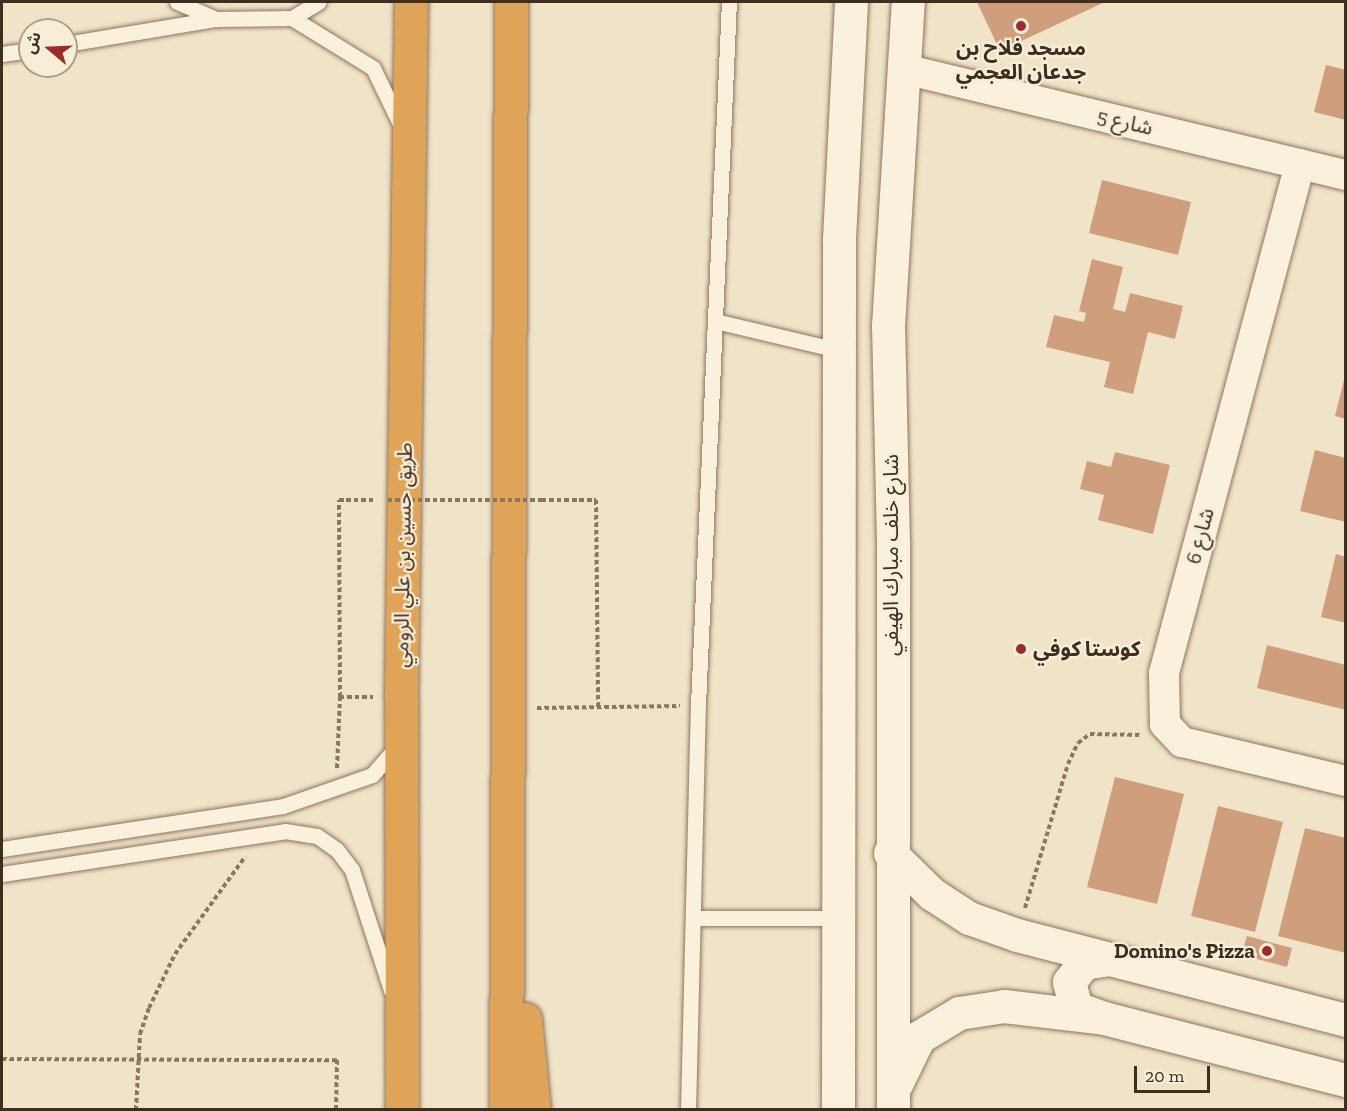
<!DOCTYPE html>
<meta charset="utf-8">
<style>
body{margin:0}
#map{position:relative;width:1347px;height:1111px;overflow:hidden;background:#f0e4c8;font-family:"Zilla Slab","Noto Sans Arabic",serif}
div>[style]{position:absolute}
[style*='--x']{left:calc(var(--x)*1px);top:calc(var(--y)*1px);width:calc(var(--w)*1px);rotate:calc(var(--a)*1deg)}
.building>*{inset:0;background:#cf9f7d}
.path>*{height:4px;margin-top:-2px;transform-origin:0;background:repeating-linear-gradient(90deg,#8d765c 0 4.5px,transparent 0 7.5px)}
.roads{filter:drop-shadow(0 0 2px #8d765c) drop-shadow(0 0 2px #8d765c)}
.lane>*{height:15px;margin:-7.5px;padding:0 7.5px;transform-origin:7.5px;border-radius:7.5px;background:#faf1dc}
.street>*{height:30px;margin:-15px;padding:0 15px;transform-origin:15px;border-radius:15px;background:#faf1dc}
.secondary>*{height:33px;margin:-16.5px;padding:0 16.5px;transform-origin:16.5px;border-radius:16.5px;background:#faf1dc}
.highway>*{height:33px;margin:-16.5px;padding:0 16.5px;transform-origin:16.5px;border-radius:16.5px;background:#e0a458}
.path-bridge>*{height:4px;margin-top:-2px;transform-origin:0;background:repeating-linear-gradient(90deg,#8d765c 0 4.5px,transparent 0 7.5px)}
.dots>*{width:16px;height:16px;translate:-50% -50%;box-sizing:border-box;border:3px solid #f7eed8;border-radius:50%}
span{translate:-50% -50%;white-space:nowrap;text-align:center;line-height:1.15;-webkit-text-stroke:4.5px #f7eed8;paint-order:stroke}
.poi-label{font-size:21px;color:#3d2e20;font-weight:700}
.left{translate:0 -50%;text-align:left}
.right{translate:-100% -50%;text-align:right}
.street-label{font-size:21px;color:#3d2e20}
.frame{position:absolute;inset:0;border:3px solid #3d2e20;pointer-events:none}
.north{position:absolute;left:18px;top:18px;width:60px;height:60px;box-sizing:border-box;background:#f7eed8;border:2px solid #ada18e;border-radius:50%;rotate:289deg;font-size:16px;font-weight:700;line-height:24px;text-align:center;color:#3d2e20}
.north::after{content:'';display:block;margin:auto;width:21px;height:27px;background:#9e2a2b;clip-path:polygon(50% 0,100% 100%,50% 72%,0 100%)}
.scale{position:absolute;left:1134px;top:1066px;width:76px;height:27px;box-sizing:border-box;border:3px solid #3d2e20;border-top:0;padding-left:8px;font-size:18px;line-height:21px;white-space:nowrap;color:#3d2e20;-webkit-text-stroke:4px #f7eed8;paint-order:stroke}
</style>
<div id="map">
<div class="building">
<div style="clip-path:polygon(977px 2px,1105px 2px,1000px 51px)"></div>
<div style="clip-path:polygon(1326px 65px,1346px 70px,1346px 120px,1314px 112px)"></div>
<div style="clip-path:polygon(1102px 180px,1191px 202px,1178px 255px,1089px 233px)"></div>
<div style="clip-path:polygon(1092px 259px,1123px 267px,1113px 309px,1125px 312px,1130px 293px,1183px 306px,1175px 339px,1148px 332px,1133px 394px,1104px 387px,1110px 362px,1046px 347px,1054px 315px,1084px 322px,1086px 313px,1079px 311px)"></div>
<div style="clip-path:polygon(1345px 376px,1346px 376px,1346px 419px,1335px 416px)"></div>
<div style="clip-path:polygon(1315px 450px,1346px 458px,1346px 522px,1300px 511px)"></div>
<div style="clip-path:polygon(1115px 452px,1170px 465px,1153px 534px,1098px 520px,1104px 495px,1080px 489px,1087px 461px,1111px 467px)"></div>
<div style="clip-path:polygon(1336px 554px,1346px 557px,1346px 623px,1321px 617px)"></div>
<div style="clip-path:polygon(1267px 645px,1346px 665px,1346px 710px,1257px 688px)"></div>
<div style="clip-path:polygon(1115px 777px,1184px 794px,1157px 904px,1087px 887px)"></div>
<div style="clip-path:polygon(1218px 806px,1283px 822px,1255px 932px,1191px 916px)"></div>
<div style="clip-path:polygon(1305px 828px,1346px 838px,1346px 953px,1278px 936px)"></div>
<div style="clip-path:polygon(1247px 936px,1292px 948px,1287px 967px,1241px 955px)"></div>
</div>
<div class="path">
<div style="--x:542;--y:500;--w:54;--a:0"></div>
<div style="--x:596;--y:500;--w:207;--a:89.4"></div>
<div style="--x:340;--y:697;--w:33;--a:0"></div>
<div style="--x:537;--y:708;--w:143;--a:-0.8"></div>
<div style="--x:337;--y:768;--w:71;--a:-87.6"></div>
<div style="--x:340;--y:697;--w:197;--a:-90.3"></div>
<div style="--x:339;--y:500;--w:37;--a:0"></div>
<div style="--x:1025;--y:908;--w:150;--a:-73.4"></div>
<div style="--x:1068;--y:764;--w:23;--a:-65"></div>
<div style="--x:1078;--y:743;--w:15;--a:-37"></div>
<div style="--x:1090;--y:734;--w:52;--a:1.1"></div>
<div style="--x:2;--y:1059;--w:335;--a:0.2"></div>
<div style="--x:337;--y:1060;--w:50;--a:91.1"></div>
<div style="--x:136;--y:1110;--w:76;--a:-87"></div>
<div style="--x:140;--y:1034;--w:28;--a:-71"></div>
<div style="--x:149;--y:1008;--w:60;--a:-64.3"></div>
<div style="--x:175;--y:954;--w:120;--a:-54.2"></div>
</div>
<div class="roads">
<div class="lane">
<div style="--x:177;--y:2;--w:43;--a:23.6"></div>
<div style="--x:292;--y:18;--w:95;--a:31.7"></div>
<div style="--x:373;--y:68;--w:67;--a:64.2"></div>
<div style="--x:66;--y:44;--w:152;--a:-9.5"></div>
<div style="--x:216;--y:19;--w:76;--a:-0.8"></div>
<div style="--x:292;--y:18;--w:31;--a:-31"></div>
<div style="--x:2;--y:54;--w:28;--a:-8"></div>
<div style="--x:715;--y:321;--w:126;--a:13.3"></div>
<div style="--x:2;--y:849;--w:284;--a:-8.7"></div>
<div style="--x:283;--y:806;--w:94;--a:-19.2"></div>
<div style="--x:372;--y:775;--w:40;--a:-49"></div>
<div style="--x:2;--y:874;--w:286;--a:-8.6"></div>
<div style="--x:285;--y:831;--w:32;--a:9"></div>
<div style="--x:317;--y:836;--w:24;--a:35"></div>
<div style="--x:337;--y:850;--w:25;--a:53"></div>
<div style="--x:352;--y:870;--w:126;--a:72"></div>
<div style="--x:693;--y:918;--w:148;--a:0"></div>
<div style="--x:688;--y:1110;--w:405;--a:-88.6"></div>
<div style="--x:698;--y:705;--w:704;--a:-87.48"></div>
</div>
<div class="street">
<div style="--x:904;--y:69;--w:455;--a:13.5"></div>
<div style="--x:1300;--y:164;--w:527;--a:104.96"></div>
<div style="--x:1164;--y:673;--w:51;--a:88.9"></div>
<div style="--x:1165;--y:724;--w:25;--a:47"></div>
<div style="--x:1182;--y:742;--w:169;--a:13.4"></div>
</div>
<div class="secondary">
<div style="--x:890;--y:853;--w:59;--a:44.3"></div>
<div style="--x:932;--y:894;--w:44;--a:33"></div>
<div style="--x:969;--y:918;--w:51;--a:19.5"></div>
<div style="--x:1017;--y:935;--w:340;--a:14.5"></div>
<div style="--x:1101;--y:1017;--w:27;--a:-160"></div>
<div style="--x:1076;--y:1008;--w:27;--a:-105"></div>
<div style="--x:1069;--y:982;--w:24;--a:-52"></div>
<div style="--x:1084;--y:963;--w:24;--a:-9"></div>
<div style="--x:896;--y:1084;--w:52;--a:-63.9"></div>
<div style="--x:919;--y:1037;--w:47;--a:-31"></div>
<div style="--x:959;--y:1013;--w:46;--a:-8.8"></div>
<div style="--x:1004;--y:1006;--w:101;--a:6.8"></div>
<div style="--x:1104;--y:1018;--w:250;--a:14.4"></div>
<div style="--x:838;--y:1110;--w:871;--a:-89.93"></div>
<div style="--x:839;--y:239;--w:237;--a:-87.1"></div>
<div style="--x:893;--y:1110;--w:567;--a:-90"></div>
<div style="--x:893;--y:543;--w:217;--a:-91.3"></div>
<div style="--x:888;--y:326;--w:325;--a:-86.5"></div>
</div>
<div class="highway">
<div style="--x:525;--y:1019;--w:91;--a:84.4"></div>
<div style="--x:402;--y:1110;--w:413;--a:-90.1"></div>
<div style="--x:401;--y:697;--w:695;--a:-89.18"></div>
<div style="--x:506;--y:1110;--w:1108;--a:-89.74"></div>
</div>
</div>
<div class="path-bridge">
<div style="--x:388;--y:500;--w:154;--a:0"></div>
</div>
<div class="dots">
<div style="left:1021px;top:26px;background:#9e2a2b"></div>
<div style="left:1021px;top:649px;background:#9e2a2b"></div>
<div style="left:1267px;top:951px;background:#9e2a2b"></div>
</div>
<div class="poi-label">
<span style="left:1021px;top:60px">مسجد فلاح بن<br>جدعان العجمي</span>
<span class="left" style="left:1033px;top:649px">كوستا كوفي</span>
<span class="right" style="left:1255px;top:951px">Domino's Pizza</span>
</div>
<div class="street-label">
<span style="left:1125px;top:122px;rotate:13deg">شارع 5</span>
<span style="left:1200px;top:536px;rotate:-75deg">شارع 6</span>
<span style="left:403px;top:555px;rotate:-89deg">طريق حسين بن علي الرومي</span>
<span style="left:891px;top:555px;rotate:-90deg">شارع خلف مبارك الهيفي</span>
</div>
<div class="frame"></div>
<div class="north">ش</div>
<div class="scale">20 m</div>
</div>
